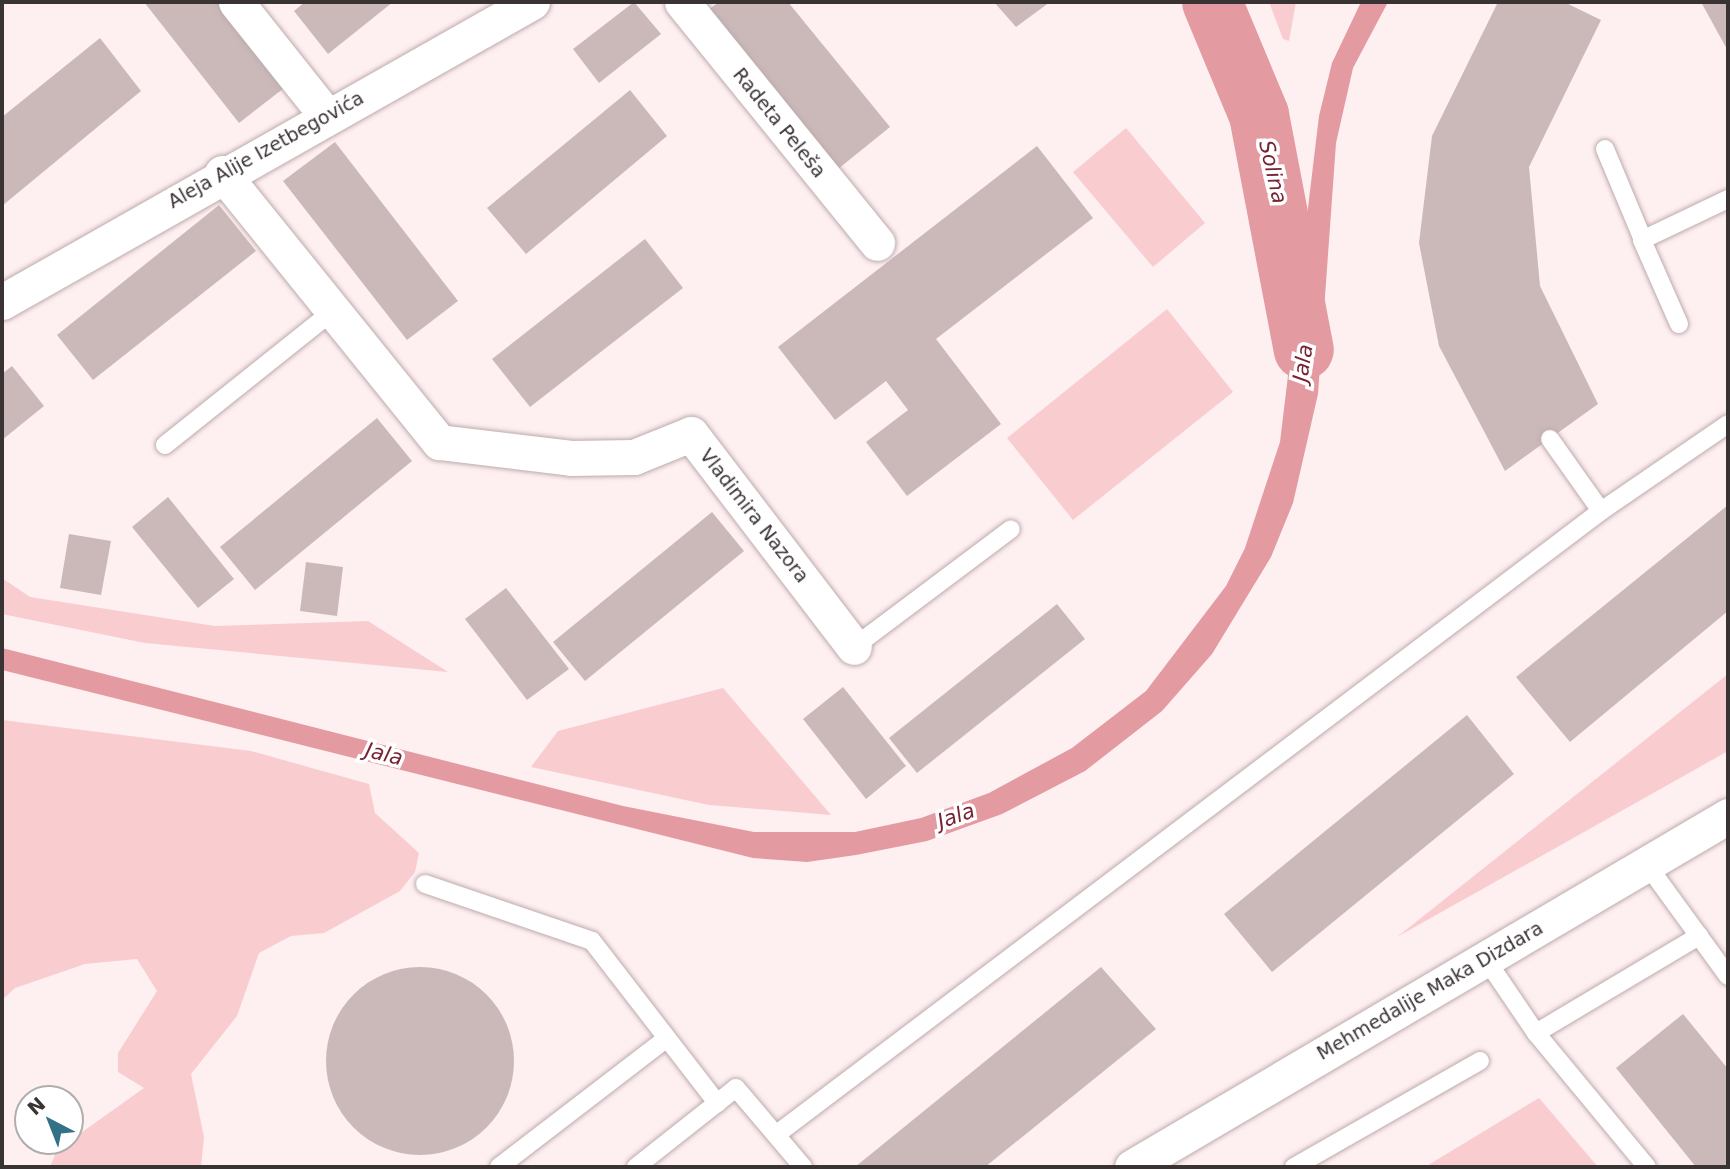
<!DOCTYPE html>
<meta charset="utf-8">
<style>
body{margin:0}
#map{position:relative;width:1730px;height:1169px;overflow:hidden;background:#feeff0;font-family:"DejaVu Sans",sans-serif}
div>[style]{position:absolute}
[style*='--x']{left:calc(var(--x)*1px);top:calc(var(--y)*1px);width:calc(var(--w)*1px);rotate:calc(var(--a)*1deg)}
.green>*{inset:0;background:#f9ccd0}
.water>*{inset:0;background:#e39aa1}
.river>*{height:60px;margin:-30px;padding:0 30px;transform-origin:30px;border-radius:30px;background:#e39aa1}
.building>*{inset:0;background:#cbb9ba}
.round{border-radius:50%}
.roads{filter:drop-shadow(0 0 2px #bdabac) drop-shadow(0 0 2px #bdabac)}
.service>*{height:18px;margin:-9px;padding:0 9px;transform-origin:9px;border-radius:9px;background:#fff}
.minor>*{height:35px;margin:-17.5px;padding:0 17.5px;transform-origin:17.5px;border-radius:17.5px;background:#fff}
span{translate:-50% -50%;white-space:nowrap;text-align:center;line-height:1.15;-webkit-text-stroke:7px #fff;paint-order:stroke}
.street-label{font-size:19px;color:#3a3334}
.water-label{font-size:21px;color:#782233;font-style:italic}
.frame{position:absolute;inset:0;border:4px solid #3a3334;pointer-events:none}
.north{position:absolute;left:14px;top:1085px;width:70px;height:70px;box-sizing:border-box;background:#fff;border:2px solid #b0adae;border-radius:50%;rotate:318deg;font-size:19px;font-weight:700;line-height:28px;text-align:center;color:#3a3334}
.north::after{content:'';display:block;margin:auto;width:24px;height:32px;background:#337187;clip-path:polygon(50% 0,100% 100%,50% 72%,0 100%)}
</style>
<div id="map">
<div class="green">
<div style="clip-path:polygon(1269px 2px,1296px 2px,1289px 41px,1283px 39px)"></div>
<div style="clip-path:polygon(1126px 128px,1205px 223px,1153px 267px,1073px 172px)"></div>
<div style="clip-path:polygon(1167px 309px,1233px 392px,1073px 520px,1007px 438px)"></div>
<div style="clip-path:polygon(2px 578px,30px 597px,215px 626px,368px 621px,448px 672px,145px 643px,2px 614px)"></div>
<div style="clip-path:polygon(1728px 674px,1728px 751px,1397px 937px)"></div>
<div style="clip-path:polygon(723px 688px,831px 815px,709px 805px,531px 767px,558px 731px)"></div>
<div style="clip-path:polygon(2px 720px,251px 751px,369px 784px,375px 813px,419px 853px,415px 872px,400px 891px,324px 933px,291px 936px,259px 953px,237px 1016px,191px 1074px,204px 1137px,201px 1167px,50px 1167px,57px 1150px,144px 1088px,118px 1072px,118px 1053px,157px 991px,137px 959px,85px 964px,15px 988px,2px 1000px)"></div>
<div style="clip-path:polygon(1539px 1098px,1598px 1167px,1425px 1167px)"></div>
</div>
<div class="water">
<div style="clip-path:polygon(1361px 2px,1388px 2px,1353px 68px,1336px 143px,1318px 394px,1293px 503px,1271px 557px,1212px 654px,1162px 711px,1085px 771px,1002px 814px,927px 841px,856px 855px,807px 862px,753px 858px,2px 670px,2px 648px,623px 806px,754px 832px,855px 832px,921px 818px,989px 793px,1072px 748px,1146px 691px,1226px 586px,1245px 548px,1280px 442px,1291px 351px,1304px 349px,1302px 258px,1319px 116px,1332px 63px)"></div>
</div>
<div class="river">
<div style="--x:1212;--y:2;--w:122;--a:67.4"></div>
<div style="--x:1259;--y:115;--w:239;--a:79.2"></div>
</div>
<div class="building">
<div style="clip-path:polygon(144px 2px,223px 2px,288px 85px,239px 123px)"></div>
<div style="clip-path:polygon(305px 2px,393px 2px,328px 54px,294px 11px)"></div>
<div style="clip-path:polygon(634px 2px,661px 34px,599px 83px,573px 49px)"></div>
<div style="clip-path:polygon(719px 2px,788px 2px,890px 127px,838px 169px,708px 10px)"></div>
<div style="clip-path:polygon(994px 2px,1050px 2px,1016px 27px)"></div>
<div style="clip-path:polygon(1498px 2px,1564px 2px,1601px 20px,1529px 167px,1540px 286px,1598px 404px,1505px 471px,1439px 346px,1419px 243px,1432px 136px)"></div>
<div style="clip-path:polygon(1701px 2px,1728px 2px,1728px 51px)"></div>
<div style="clip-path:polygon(100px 38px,141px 91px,2px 206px,2px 117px)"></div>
<div style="clip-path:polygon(630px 90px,667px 136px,526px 254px,487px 208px)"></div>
<div style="clip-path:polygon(335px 142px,458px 301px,407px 340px,283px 181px)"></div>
<div style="clip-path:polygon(1037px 146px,1093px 218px,936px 339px,1001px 424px,907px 496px,866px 442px,908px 410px,886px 381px,835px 420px,778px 347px)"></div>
<div style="clip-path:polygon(219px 205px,256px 251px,93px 380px,57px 335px)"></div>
<div style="clip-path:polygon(645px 239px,683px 288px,530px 407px,492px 359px)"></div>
<div style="clip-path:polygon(12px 366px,44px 406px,2px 440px,2px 374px)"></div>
<div style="clip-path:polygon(377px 418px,412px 461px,255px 590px,220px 547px)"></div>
<div style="clip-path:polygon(168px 497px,234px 579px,198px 608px,132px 527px)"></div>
<div style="clip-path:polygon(1728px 505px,1728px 611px,1570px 742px,1516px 677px)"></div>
<div style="clip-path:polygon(712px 512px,744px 551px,585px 681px,553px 642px)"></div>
<div style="clip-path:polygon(69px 534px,111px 541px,101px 595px,60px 588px)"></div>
<div style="clip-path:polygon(306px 562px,343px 567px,337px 616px,300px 611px)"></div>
<div style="clip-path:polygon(506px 588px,569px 669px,527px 700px,465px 619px)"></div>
<div style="clip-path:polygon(1057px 604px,1085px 639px,917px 773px,889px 738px)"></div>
<div style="clip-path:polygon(843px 687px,906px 766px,866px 799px,803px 719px)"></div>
<div style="clip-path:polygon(1467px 715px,1514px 774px,1272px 972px,1224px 914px)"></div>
<div class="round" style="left:326px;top:967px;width:188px;height:188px"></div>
<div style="clip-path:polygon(1101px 967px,1156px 1029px,985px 1167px,855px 1167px)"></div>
<div style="clip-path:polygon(1683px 1014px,1728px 1069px,1728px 1167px,1696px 1167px,1616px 1068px)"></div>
</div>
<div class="roads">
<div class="service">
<div style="--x:1605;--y:149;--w:99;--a:67.3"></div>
<div style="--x:1679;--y:324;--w:92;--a:-113.8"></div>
<div style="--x:1642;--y:240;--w:95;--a:-25.5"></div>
<div style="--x:1550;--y:439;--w:88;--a:54.7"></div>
<div style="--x:165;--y:445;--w:216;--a:-38.6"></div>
<div style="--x:854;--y:647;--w:196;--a:-36.9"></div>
<div style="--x:1648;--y:866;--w:136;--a:54"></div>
<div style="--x:425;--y:884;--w:176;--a:18.8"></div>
<div style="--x:592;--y:941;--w:205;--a:52.3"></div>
<div style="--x:1485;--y:958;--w:91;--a:55.8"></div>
<div style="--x:1536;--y:1033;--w:174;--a:50.4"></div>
<div style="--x:1536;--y:1033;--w:190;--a:-30.8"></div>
<div style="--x:777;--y:1134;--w:1033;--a:-37.09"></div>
<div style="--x:1601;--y:511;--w:154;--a:-34.4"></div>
<div style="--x:499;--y:1167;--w:210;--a:-37.5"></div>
<div style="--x:636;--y:1167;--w:127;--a:-38.3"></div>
<div style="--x:736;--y:1088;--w:104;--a:49.7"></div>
<div style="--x:1294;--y:1167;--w:214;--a:-29.7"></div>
</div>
<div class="minor">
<div style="--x:236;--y:2;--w:144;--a:51.5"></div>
<div style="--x:682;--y:2;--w:310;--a:51"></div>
<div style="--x:222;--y:173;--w:346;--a:51.1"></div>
<div style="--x:439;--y:442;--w:133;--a:6.9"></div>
<div style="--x:571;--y:458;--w:63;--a:-0.9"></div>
<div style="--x:634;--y:457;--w:61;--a:-22"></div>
<div style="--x:691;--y:434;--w:268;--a:52.6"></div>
<div style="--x:2;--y:302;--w:609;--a:-29.51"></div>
<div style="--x:1132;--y:1167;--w:692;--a:-30.49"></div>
</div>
</div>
<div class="street-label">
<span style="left:779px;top:123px;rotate:51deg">Radeta Peleša</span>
<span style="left:266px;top:150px;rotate:-29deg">Aleja Alije Izetbegovića</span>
<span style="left:754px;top:516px;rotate:52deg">Vladimira Nazora</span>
<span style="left:1430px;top:991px;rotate:-30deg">Mehmedalije Maka Dizdara</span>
</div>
<div class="water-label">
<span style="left:1273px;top:172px;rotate:77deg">Solina</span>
<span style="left:1303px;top:363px;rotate:-81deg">Jala</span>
<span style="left:384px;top:754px;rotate:14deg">Jala</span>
<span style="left:956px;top:816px;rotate:-19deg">Jala</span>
</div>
<div class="frame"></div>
<div class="north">N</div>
</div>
